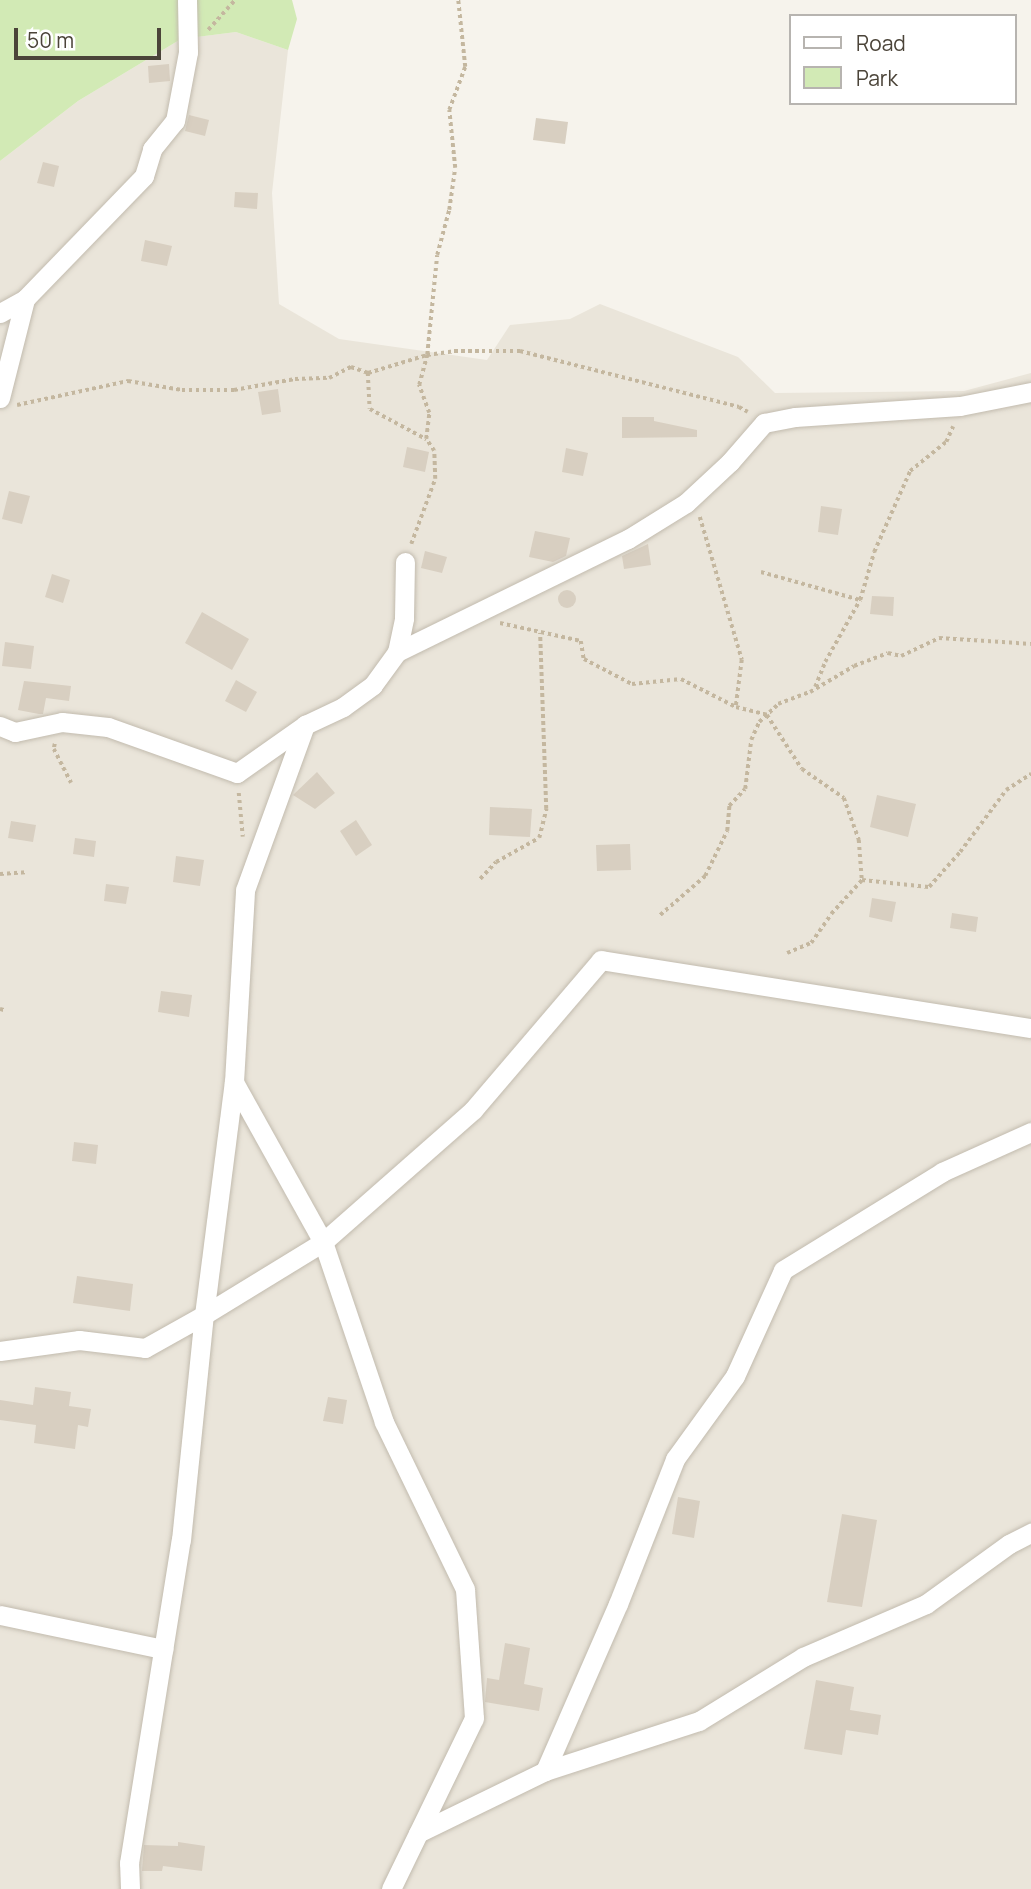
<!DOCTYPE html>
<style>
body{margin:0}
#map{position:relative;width:1031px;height:1889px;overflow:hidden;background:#f6f3ec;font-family:Manrope,sans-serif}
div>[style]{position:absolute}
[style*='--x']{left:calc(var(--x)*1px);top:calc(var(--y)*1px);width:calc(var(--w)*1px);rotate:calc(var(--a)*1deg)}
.residential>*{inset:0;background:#eae5da}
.green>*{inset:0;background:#d2eab5}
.building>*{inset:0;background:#d8cfc1}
.round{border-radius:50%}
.path>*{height:3.5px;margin-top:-1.75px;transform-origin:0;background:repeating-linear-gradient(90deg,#c4b79f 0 3.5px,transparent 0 7px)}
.roads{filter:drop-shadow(0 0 2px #c2bbae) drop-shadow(0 0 2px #c2bbae)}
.street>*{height:19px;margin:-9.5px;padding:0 9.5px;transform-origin:9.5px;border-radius:9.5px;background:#fff}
span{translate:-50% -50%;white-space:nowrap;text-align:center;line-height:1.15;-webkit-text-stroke:5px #fff;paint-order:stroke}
.legend{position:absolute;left:789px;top:14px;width:228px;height:91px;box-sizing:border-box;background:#fff;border:2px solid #b7b4b0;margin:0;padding:9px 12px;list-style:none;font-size:21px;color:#4b4439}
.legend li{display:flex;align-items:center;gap:14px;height:35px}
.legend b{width:35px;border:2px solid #b7b4b0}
.scale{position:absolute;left:14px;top:28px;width:147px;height:32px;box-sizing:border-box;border:4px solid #4b4439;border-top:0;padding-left:9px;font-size:21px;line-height:24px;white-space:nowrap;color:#4b4439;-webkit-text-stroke:5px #fff;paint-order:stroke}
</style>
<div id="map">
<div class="residential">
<div style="clip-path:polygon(236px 32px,288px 50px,272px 193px,279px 304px,339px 339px,487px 360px,510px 325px,570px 319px,600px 304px,738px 357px,775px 393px,964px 391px,1031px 373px,1031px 1889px,0 1889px,0 161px,78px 101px,181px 39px)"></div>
</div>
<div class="green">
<div style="clip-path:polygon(0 0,292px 0,297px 19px,288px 50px,236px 32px,181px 39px,78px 101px,0 161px)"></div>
</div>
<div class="building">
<div style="clip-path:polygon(169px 64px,170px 81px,149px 83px,148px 66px)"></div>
<div style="clip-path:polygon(189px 115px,209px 120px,205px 136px,185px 131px)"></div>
<div style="clip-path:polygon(536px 118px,568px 122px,565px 144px,533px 140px)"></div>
<div style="clip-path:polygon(43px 162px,59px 166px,54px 187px,37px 183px)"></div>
<div style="clip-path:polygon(235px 192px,258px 193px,257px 209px,234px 207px)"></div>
<div style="clip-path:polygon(145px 240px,172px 246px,167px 266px,141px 261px)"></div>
<div style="clip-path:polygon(278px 389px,281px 412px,262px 415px,258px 392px)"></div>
<div style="clip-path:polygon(622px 417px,654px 417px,654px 421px,697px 430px,697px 437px,622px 438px)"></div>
<div style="clip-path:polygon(407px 447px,429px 452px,425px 472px,403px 467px)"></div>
<div style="clip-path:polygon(566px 448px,588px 453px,583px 476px,562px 472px)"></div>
<div style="clip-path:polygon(9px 491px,30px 496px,22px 524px,2px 519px)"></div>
<div style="clip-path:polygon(821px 506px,842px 509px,838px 535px,818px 532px)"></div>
<div style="clip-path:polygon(535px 531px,570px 538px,566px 556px,553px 562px,529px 557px)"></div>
<div style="clip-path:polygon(648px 544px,651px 565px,624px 569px,622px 556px)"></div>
<div style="clip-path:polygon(425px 551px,447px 557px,442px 573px,421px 568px)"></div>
<div style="clip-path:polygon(52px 574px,70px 580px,63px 603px,45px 597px)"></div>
<div class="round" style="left:558px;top:590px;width:18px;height:18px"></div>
<div style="clip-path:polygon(872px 596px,894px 597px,893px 616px,870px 614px)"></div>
<div style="clip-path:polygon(202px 612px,249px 639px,232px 670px,185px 643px)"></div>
<div style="clip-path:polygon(5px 642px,34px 646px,31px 669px,2px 666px)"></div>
<div style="clip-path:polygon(236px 680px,257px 692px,246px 712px,225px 701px)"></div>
<div style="clip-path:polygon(24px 681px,71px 686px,69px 701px,46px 698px,43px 714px,39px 714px,18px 710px)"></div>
<div style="clip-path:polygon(317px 772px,335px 793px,315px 809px,293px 795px)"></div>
<div style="clip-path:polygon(877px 795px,916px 804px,908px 837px,870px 827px)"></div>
<div style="clip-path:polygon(490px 807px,532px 809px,530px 837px,489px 835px)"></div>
<div style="clip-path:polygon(356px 820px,372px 845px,356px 856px,340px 831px)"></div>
<div style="clip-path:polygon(11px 821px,36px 825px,33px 842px,8px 838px)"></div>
<div style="clip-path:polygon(75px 838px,96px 841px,94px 857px,73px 854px)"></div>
<div style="clip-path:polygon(630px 844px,631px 870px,597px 871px,596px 845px)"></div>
<div style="clip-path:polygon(176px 856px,204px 860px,200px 886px,173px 882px)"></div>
<div style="clip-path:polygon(106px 884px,129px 887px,126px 904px,104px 901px)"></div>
<div style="clip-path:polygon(872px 898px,896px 902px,892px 922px,869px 917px)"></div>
<div style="clip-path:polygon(952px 913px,978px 917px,976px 932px,950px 928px)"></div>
<div style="clip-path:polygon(161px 991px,192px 995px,189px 1017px,158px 1012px)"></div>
<div style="clip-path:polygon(74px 1142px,98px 1145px,96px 1164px,72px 1161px)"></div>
<div style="clip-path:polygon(77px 1276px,133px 1284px,130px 1311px,73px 1303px)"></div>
<div style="clip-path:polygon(35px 1387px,71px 1392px,69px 1406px,91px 1409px,88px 1427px,78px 1425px,75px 1449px,34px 1443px,36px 1425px,0 1420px,0 1400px,33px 1405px)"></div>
<div style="clip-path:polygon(328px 1397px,347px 1400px,343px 1424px,323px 1421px)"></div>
<div style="clip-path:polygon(678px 1497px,700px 1501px,694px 1538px,672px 1534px)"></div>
<div style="clip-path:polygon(842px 1514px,877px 1520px,862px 1607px,827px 1602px)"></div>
<div style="clip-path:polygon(505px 1643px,530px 1648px,524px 1684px,543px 1688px,539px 1711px,485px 1702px,487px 1678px,499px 1680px)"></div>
<div style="clip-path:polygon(816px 1680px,854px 1687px,850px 1710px,881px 1715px,878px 1735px,846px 1730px,842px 1755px,804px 1749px)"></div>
<div style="clip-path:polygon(178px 1842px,205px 1846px,202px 1871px,163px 1866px,162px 1871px,142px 1871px,144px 1845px,178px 1846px)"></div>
</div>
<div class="path">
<div style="--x:208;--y:30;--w:40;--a:-48"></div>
<div style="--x:368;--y:373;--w:36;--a:87"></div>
<div style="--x:370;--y:409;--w:64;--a:28.2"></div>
<div style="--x:17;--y:405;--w:114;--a:-12.2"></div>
<div style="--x:128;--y:381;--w:55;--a:9.5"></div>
<div style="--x:182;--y:390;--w:52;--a:0"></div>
<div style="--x:234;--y:390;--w:62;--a:-10.2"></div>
<div style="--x:295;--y:379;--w:34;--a:-2"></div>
<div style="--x:329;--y:378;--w:25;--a:-27"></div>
<div style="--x:351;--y:367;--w:18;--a:19"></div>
<div style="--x:368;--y:373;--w:62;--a:-17"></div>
<div style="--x:427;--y:355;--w:27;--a:-8"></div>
<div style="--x:454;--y:351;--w:66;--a:0"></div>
<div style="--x:520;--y:351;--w:226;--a:14.3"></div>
<div style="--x:739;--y:407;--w:10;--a:29"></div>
<div style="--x:700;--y:517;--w:149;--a:73.6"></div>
<div style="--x:742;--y:660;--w:47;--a:97.3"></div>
<div style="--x:411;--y:544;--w:69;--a:-69.7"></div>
<div style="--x:435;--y:479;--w:28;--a:-92"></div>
<div style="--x:434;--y:451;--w:14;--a:-124"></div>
<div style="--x:426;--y:439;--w:26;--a:-83"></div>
<div style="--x:429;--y:413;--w:30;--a:-110"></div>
<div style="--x:419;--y:385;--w:31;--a:-75"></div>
<div style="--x:427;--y:355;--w:100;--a:-84.3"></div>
<div style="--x:437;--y:255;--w:47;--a:-75.1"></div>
<div style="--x:449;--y:210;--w:42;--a:-81.9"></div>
<div style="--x:455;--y:168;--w:58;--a:-95.9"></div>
<div style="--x:449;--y:110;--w:46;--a:-69.6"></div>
<div style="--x:465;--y:67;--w:67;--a:-96"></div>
<div style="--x:761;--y:572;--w:103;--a:15.8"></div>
<div style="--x:500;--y:623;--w:83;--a:12.5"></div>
<div style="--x:581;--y:641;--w:18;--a:81"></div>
<div style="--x:584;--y:659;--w:54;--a:27.5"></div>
<div style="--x:632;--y:684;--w:49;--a:-5.8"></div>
<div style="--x:681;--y:679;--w:62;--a:27"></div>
<div style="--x:736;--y:707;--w:32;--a:14"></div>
<div style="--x:767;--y:715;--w:64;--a:57.1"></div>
<div style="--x:802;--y:769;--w:51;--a:34.6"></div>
<div style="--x:844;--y:798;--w:45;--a:70.3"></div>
<div style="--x:859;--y:840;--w:40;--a:85.7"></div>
<div style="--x:815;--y:687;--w:27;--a:-68"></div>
<div style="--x:825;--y:662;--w:71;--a:-60.6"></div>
<div style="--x:860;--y:600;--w:50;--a:-73.7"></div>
<div style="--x:874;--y:552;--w:89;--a:-66"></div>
<div style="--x:910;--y:471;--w:46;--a:-38.9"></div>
<div style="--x:946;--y:442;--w:17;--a:-66"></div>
<div style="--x:55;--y:744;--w:5;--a:101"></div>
<div style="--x:54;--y:749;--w:38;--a:63"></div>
<div style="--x:239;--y:793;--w:44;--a:84.8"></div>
<div style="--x:0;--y:874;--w:26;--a:-4"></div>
<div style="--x:480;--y:879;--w:23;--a:-47"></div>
<div style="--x:496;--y:862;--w:49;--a:-29.2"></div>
<div style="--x:539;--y:838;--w:30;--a:-76"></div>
<div style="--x:546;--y:809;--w:176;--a:-92"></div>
<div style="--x:660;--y:915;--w:60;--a:-40.9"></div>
<div style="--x:705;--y:876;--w:50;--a:-63.9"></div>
<div style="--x:727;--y:831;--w:25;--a:-85"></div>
<div style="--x:729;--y:806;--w:23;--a:-47"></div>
<div style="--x:745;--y:789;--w:49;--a:-83"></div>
<div style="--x:751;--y:740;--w:20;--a:-66"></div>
<div style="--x:759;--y:722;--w:26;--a:-43"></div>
<div style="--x:778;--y:704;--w:34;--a:-21"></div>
<div style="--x:810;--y:692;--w:51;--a:-30.6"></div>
<div style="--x:854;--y:666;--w:36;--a:-21"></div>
<div style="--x:888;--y:653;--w:13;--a:13"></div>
<div style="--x:901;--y:656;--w:42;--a:-25.3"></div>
<div style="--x:939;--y:638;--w:92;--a:3.7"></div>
<div style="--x:787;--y:953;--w:26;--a:-23"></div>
<div style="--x:811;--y:943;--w:35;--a:-55"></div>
<div style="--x:831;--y:914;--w:46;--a:-47.6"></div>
<div style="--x:862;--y:880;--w:67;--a:6"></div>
<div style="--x:929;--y:887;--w:47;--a:-48.5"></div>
<div style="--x:960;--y:852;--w:77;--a:-53.4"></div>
<div style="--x:1006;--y:790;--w:30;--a:-33"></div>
<div style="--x:0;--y:1009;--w:4;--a:14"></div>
</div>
<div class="roads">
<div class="street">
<div style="--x:0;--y:313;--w:29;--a:-29"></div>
<div style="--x:0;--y:398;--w:102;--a:-75.8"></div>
<div style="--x:25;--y:299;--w:171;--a:-45.9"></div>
<div style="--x:144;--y:176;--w:28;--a:-73"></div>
<div style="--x:152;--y:149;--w:36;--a:-51"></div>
<div style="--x:175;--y:121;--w:70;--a:-79.3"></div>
<div style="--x:188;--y:52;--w:52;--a:-91.1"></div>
<div style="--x:397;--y:652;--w:257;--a:-26.1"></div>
<div style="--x:628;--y:539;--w:68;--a:-31.8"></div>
<div style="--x:686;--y:503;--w:60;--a:-43"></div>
<div style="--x:730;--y:462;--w:52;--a:-48.9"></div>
<div style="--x:764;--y:423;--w:32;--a:-11"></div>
<div style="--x:795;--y:417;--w:165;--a:-3.8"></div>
<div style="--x:960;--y:406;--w:72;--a:-11.2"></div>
<div style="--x:0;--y:726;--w:16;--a:22"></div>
<div style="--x:15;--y:732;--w:48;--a:-12"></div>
<div style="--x:62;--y:722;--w:46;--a:6.2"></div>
<div style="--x:108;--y:727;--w:137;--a:19.6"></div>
<div style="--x:237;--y:773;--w:83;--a:-35.2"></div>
<div style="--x:0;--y:1351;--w:80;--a:-7.9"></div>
<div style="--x:79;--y:1340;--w:66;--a:6.9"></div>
<div style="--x:145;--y:1348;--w:68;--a:-29.2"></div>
<div style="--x:204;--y:1315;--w:235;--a:-82.7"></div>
<div style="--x:0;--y:1615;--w:167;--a:11.8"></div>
<div style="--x:545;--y:1771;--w:182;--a:-66.4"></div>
<div style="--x:618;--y:1604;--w:156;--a:-68.5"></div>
<div style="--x:675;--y:1459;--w:102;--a:-54.1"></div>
<div style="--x:735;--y:1376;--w:116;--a:-65.6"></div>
<div style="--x:783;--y:1270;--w:187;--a:-31.6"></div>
<div style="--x:942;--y:1172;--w:98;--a:-24.2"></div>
<div style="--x:418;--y:1833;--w:141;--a:-26"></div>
<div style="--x:545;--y:1771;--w:162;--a:-18"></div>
<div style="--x:699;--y:1721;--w:122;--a:-31.6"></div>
<div style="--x:803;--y:1657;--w:134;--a:-23.3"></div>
<div style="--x:926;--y:1604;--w:102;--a:-35.9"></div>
<div style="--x:1009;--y:1544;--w:25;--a:-27"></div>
<div style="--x:130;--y:1889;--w:26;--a:-92"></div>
<div style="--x:129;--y:1863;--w:327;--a:-80.9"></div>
<div style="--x:181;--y:1540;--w:226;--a:-84.2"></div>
<div style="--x:204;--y:1315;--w:140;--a:-31.5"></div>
<div style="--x:323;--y:1242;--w:200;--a:-41.3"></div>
<div style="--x:473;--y:1110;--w:197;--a:-49.5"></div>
<div style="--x:601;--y:960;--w:435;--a:9"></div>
<div style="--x:391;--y:1889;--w:190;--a:-64.1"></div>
<div style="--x:474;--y:1718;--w:129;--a:-94"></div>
<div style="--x:465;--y:1589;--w:186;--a:-115.9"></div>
<div style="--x:384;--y:1422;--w:190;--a:-108.7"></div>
<div style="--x:323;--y:1242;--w:183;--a:-119.1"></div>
<div style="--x:234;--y:1082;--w:192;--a:-86.7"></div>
<div style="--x:245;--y:890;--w:176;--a:-70"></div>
<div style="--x:305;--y:725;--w:42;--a:-25.3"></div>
<div style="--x:343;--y:707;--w:37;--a:-36"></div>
<div style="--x:373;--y:685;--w:41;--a:-54"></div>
<div style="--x:397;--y:652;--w:35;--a:-78"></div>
<div style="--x:404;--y:618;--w:56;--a:-89"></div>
</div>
</div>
<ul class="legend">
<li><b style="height:9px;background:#fff"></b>Road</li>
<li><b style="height:19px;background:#d2eab5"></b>Park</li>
</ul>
<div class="scale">50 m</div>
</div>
